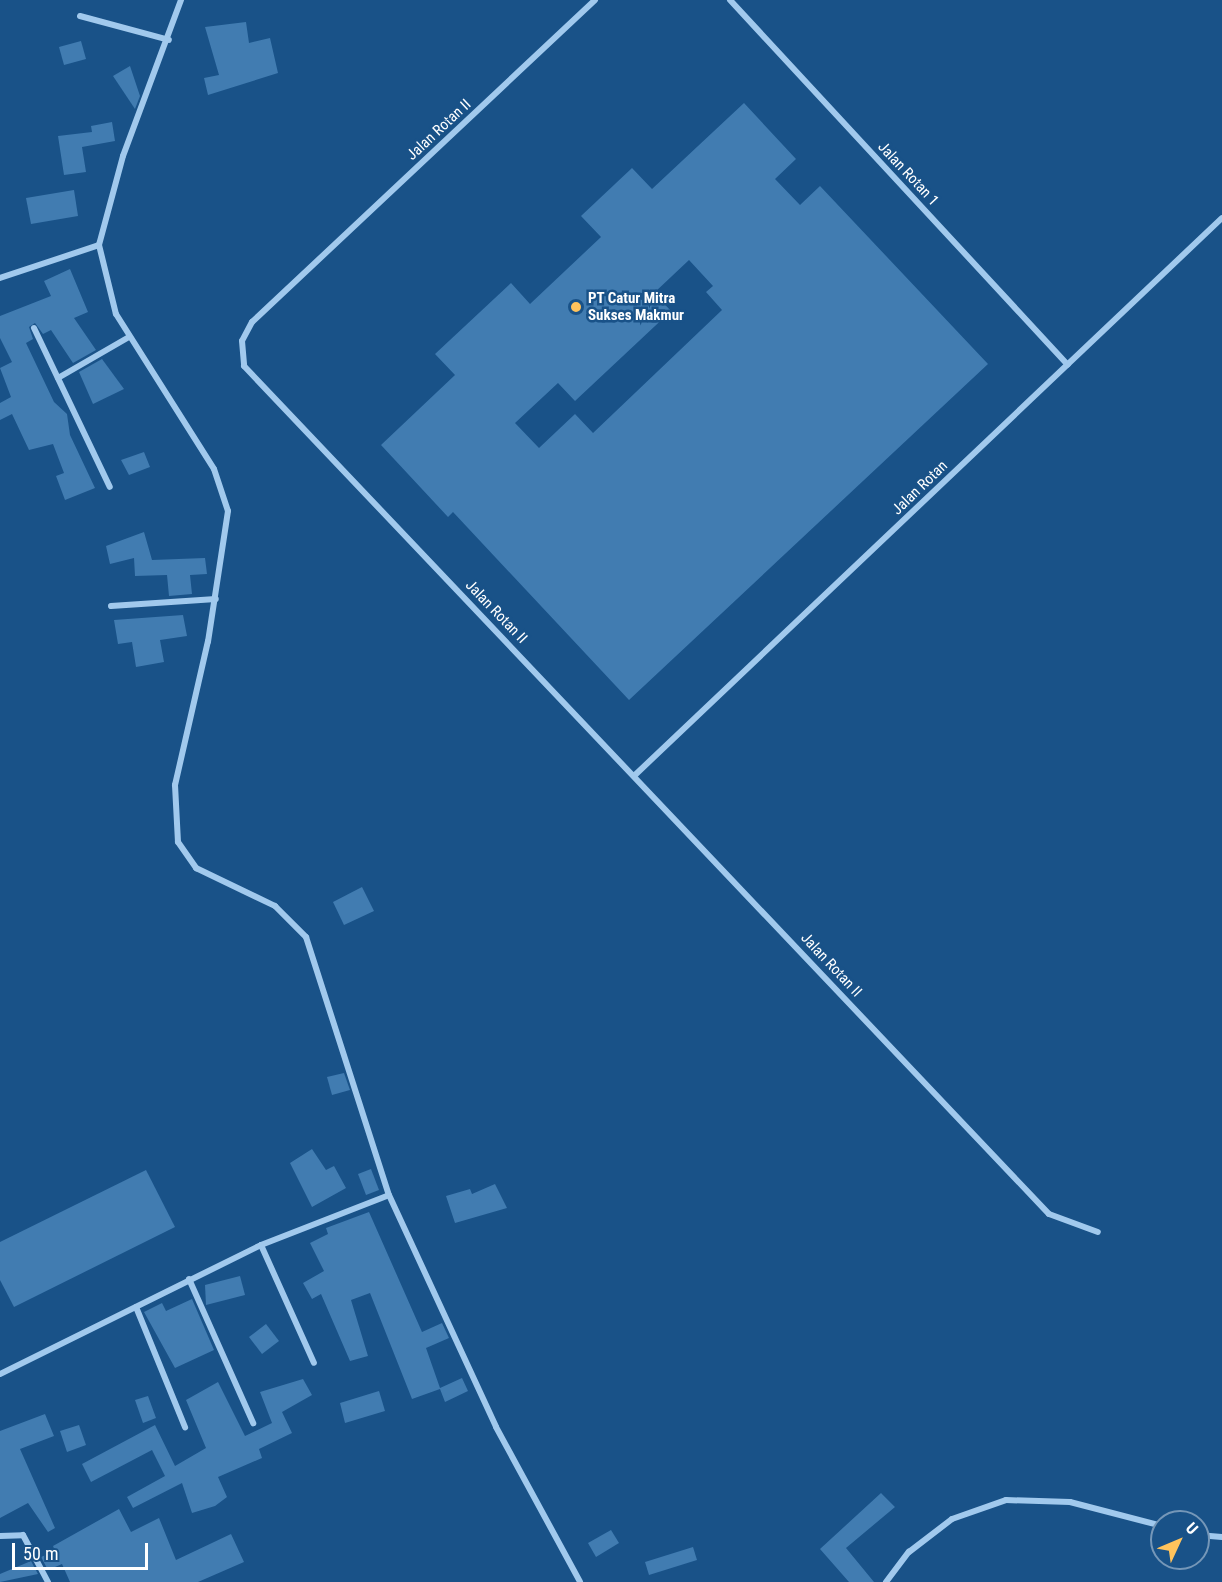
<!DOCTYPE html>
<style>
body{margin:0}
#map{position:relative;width:1222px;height:1582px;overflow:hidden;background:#195288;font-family:"Roboto Condensed",sans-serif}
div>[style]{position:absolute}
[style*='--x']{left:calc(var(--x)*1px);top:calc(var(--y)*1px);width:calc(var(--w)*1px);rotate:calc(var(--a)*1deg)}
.building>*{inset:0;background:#417cb1}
.street>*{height:6px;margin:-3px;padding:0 3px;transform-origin:3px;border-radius:3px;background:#a1c9ed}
.dots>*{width:16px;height:16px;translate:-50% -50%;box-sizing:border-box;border:3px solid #195288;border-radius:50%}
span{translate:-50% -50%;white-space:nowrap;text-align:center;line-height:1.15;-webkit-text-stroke:5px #195288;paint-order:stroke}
.street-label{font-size:15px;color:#fff}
.poi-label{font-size:15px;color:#fff;font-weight:700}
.left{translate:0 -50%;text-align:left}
.north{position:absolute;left:1150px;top:1510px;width:60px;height:60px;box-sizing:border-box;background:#195288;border:2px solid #7597b8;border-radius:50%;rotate:46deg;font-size:16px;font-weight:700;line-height:24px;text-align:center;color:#fff}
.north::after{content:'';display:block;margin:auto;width:21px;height:27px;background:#ffc35c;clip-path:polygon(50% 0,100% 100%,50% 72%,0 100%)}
.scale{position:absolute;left:12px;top:1543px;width:136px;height:27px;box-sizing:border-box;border:3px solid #fff;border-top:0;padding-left:8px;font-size:18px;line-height:21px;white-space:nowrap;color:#fff;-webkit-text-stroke:4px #195288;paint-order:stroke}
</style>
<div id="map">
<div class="building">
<div style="clip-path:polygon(246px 22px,249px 43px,270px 38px,278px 73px,208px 95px,204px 78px,219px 75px,205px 27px)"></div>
<div style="clip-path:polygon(81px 41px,86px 59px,64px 65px,59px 47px)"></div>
<div style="clip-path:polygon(130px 66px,140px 96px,135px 109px,113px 76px)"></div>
<div style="clip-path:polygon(evenodd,744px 103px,796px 159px,775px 179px,800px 205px,820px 186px,988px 364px,629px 700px,453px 512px,448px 517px,381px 445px,455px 375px,435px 354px,511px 283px,530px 304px,601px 237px,581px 216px,632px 168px,652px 189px,744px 103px,689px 260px,713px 286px,706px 292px,722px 310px,593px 433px,575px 414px,539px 448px,515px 423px,558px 383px,575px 401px,671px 311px,654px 293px,689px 260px)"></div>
<div style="clip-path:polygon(112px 122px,115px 141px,82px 147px,86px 172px,64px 175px,58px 136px,92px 132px,91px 126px)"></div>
<div style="clip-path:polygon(74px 190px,78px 216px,31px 224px,26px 198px)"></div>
<div style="clip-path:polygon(70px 269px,88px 312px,74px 318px,96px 350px,73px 363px,51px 330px,43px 334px,35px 323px,29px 327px,33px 339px,26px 343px,54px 402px,67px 414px,70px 435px,95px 488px,65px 500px,56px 476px,64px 473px,53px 444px,29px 450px,12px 414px,0 420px,0 403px,11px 397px,0 368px,12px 362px,0 338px,0 316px,51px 296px,44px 281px)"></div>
<div style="clip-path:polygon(102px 359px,124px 389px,93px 404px,79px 372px)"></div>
<div style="clip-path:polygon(144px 452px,150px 467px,129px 475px,121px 460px)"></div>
<div style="clip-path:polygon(144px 532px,152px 560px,205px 558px,207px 574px,190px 575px,192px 594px,169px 596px,167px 575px,135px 576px,134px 558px,110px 564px,106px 546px)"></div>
<div style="clip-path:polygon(183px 615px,187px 636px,160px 640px,164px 662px,136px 667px,132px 642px,118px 644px,114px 620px)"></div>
<div style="clip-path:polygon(362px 887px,374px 911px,344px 925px,333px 902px)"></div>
<div style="clip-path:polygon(344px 1073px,350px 1090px,332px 1095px,327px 1077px)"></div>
<div style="clip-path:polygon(312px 1149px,326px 1170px,334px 1166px,346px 1188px,312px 1207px,290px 1163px)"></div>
<div style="clip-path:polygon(371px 1169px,379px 1190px,366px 1195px,358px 1174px)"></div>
<div style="clip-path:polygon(146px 1170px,175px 1227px,14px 1307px,0 1280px,0 1242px)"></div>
<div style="clip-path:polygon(495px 1184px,507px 1208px,455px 1223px,446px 1196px,470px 1189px,472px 1194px)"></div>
<div style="clip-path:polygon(369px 1212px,422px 1332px,442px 1323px,449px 1338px,426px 1348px,440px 1388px,462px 1378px,468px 1391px,445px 1402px,440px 1389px,412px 1399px,370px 1293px,351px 1300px,368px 1356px,350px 1361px,321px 1294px,312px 1299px,303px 1283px,324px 1271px,310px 1243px,328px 1234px,326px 1228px)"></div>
<div style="clip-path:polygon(240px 1276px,245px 1295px,206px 1305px,205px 1285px)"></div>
<div style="clip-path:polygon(192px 1299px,214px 1350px,175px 1368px,144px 1312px,162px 1303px,166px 1311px)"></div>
<div style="clip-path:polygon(266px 1324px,279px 1341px,262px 1354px,249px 1337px)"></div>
<div style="clip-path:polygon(303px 1379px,312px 1395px,282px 1412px,292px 1433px,259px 1449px,262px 1458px,218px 1477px,227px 1497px,215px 1506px,192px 1513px,182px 1483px,133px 1508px,127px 1497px,165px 1476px,152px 1450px,91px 1482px,82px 1464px,155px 1425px,175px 1466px,206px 1448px,186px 1400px,218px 1382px,245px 1436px,272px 1423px,260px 1392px)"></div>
<div style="clip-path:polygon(379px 1391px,385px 1411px,345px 1423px,340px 1403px)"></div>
<div style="clip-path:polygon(148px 1396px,156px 1418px,143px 1423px,135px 1400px)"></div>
<div style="clip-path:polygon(45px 1414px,54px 1436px,20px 1449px,55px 1528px,48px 1532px,28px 1503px,0 1518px,0 1431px)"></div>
<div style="clip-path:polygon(79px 1425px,86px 1445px,67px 1452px,60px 1431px)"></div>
<div style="clip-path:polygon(881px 1493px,895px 1507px,846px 1548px,874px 1582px,849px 1582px,820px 1549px)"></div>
<div style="clip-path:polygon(119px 1509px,131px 1532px,159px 1518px,176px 1560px,231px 1534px,244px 1562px,198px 1582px,70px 1582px,62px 1564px,48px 1570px,41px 1557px,55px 1551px,53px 1546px)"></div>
<div style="clip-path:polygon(611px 1530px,619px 1543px,596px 1557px,588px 1543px)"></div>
<div style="clip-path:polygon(693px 1547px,697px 1560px,649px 1575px,645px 1562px)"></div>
<div style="clip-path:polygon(31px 1561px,38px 1574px,0 1582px,0 1574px)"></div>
</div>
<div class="street">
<div style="--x:181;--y:0;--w:166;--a:110.4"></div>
<div style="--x:123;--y:156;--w:92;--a:105.1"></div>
<div style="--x:99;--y:245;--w:71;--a:76.2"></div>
<div style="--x:116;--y:314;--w:183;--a:57.7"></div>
<div style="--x:214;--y:469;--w:44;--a:71.6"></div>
<div style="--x:228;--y:511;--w:132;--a:98.7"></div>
<div style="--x:208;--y:641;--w:148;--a:102.9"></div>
<div style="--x:175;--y:785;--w:57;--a:87"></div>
<div style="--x:178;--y:842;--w:32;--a:55"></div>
<div style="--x:196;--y:868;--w:88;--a:25.7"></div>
<div style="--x:275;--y:906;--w:44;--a:45"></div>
<div style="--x:306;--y:937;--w:271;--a:72.2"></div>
<div style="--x:389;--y:1195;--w:255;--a:65.2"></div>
<div style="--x:496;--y:1427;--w:176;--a:61.5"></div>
<div style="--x:595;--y:0;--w:470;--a:136.8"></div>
<div style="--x:252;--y:322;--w:21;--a:118"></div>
<div style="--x:242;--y:341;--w:25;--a:85"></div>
<div style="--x:244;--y:366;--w:1169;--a:46.49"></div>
<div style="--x:1049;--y:1214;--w:52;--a:20.2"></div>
<div style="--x:730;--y:0;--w:497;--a:47.2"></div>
<div style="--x:80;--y:16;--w:92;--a:15.1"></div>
<div style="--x:0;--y:278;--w:104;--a:-18.4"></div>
<div style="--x:34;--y:328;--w:176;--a:64.5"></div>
<div style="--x:58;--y:378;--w:82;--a:-30"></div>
<div style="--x:111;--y:606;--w:105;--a:-3.8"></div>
<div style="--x:635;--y:775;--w:809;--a:-43.5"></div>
<div style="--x:261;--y:1245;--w:129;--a:65.8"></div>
<div style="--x:189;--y:1279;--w:158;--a:66"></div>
<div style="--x:136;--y:1307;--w:130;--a:67.8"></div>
<div style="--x:0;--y:1374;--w:291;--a:-26.3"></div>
<div style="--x:261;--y:1245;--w:137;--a:-21.3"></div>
<div style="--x:1198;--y:1535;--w:24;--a:5"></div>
<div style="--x:0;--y:1536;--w:23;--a:-2"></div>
<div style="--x:23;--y:1535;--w:53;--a:62"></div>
<div style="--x:886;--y:1582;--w:38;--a:-53"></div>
<div style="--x:909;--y:1552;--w:54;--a:-37.5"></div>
<div style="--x:952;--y:1519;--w:57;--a:-19.4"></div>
<div style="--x:1006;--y:1500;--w:64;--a:1.8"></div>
<div style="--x:1070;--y:1502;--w:95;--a:14.6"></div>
</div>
<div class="dots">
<div style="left:576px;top:307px;background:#ffc35c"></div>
</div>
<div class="street-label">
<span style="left:439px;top:130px;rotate:-43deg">Jalan Rotan II</span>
<span style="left:908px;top:174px;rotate:47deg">Jalan Rotan 1</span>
<span style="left:920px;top:488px;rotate:-44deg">Jalan Rotan</span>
<span style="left:496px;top:612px;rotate:46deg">Jalan Rotan II</span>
<span style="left:831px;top:965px;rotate:47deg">Jalan Rotan II</span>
</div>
<div class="poi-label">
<span class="left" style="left:588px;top:307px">PT Catur Mitra<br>Sukses Makmur</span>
</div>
<div class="north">U</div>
<div class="scale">50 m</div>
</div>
